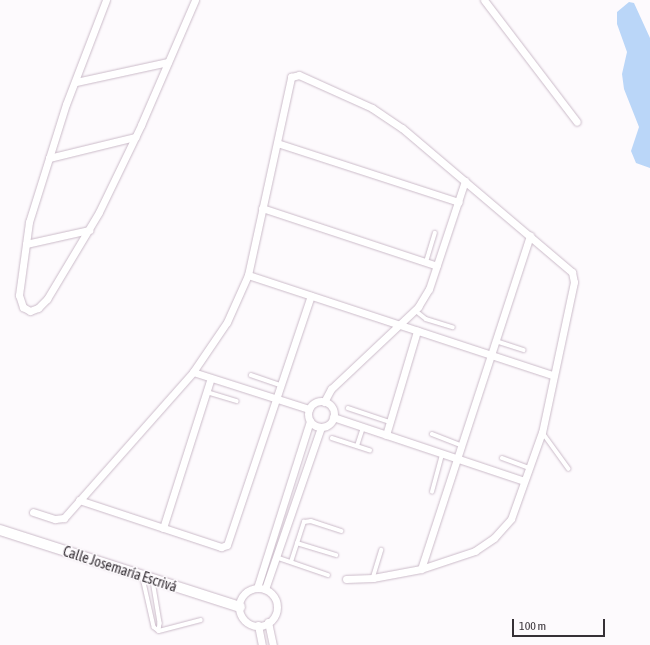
<!DOCTYPE html>
<meta charset="utf-8">
<style>
body{margin:0}
#map{position:relative;width:650px;height:645px;overflow:hidden;background:#fdfafd;font-family:"Asap Condensed",sans-serif}
div>[style]{position:absolute}
[style*='--x']{left:calc(var(--x)*1px);top:calc(var(--y)*1px);width:calc(var(--w)*1px);rotate:calc(var(--a)*1deg)}
.water>*{inset:0;background:#bad6f8}
.roads{filter:drop-shadow(0 0 1px #cbbbc9) drop-shadow(0 0 1px #cbbbc9)}
.lane>*{height:3.5px;margin:-1.75px;padding:0 1.75px;transform-origin:1.75px;border-radius:1.75px;background:#fff}
.street>*{height:7px;margin:-3.5px;padding:0 3.5px;transform-origin:3.5px;border-radius:3.5px;background:#fff}
.street>.ring{margin:-3.5px;padding:0;box-sizing:content-box;background:none;border:7px solid #fff;border-radius:50%}
.secondary>*{height:10px;margin:-5px;padding:0 5px;transform-origin:5px;border-radius:5px;background:#fff}
span{translate:-50% -50%;white-space:nowrap;text-align:center;line-height:1.15;-webkit-text-stroke:3.5px #fdfafd;paint-order:stroke}
.street-label{font-size:14px;color:#363036}
.scale{position:absolute;left:512px;top:619px;width:93px;height:18px;box-sizing:border-box;border:2px solid #363036;border-top:0;padding-left:5px;font-size:12px;line-height:14px;white-space:nowrap;color:#363036;-webkit-text-stroke:3px #fdfafd;paint-order:stroke}
</style>
<div id="map">
<div class="water">
<div style="clip-path:polygon(629px 2px,634px 3px,650px 38px,650px 168px,636px 163px,631px 151px,639px 127px,624px 89px,622px 74px,627px 52px,617px 24px,617px 12px)"></div>
</div>
<div class="roads">
<div class="lane">
<div style="--x:426;--y:262;--w:30;--a:-73"></div>
<div style="--x:415;--y:310;--w:14;--a:39"></div>
<div style="--x:426;--y:319;--w:28;--a:17"></div>
<div style="--x:496;--y:341;--w:29;--a:18"></div>
<div style="--x:251;--y:375;--w:31;--a:19"></div>
<div style="--x:207;--y:392;--w:31;--a:17"></div>
<div style="--x:348;--y:408;--w:44;--a:18.4"></div>
<div style="--x:543;--y:433;--w:44;--a:54.2"></div>
<div style="--x:432;--y:434;--w:31;--a:21"></div>
<div style="--x:332;--y:438;--w:40;--a:18"></div>
<div style="--x:357;--y:446;--w:20;--a:-72"></div>
<div style="--x:502;--y:458;--w:29;--a:20"></div>
<div style="--x:432;--y:492;--w:39;--a:-75"></div>
<div style="--x:297;--y:543;--w:41;--a:17.1"></div>
<div style="--x:276;--y:557;--w:55;--a:19.1"></div>
<div style="--x:291;--y:562;--w:42;--a:-72"></div>
<div style="--x:304;--y:522;--w:7;--a:-8"></div>
<div style="--x:311;--y:521;--w:32;--a:18"></div>
<div style="--x:373;--y:577;--w:28;--a:-73"></div>
<div style="--x:143;--y:578;--w:50;--a:77.3"></div>
<div style="--x:154;--y:627;--w:6;--a:39"></div>
<div style="--x:159;--y:631;--w:43;--a:-14.7"></div>
<div style="--x:153;--y:581;--w:43;--a:80.5"></div>
<div style="--x:160;--y:623;--w:8;--a:97"></div>
</div>
<div class="street">
<div style="--x:106;--y:0;--w:111;--a:111"></div>
<div style="--x:66;--y:104;--w:124;--a:107.4"></div>
<div style="--x:29;--y:222;--w:74;--a:97.8"></div>
<div style="--x:19;--y:295;--w:13;--a:72"></div>
<div style="--x:23;--y:307;--w:8;--a:30"></div>
<div style="--x:30;--y:311;--w:9;--a:-21"></div>
<div style="--x:38;--y:308;--w:13;--a:-45"></div>
<div style="--x:47;--y:299;--w:101;--a:-59.1"></div>
<div style="--x:99;--y:212;--w:97;--a:-64.2"></div>
<div style="--x:141;--y:125;--w:136;--a:-66.6"></div>
<div style="--x:484;--y:0;--w:153;--a:52.7"></div>
<div style="--x:76;--y:82;--w:94;--a:-12.3"></div>
<div style="--x:277;--y:143;--w:191;--a:18"></div>
<div style="--x:49;--y:158;--w:89;--a:-13.7"></div>
<div style="--x:262;--y:208;--w:184;--a:18.3"></div>
<div style="--x:26;--y:244;--w:65;--a:-12.5"></div>
<div style="--x:248;--y:275;--w:321;--a:18.2"></div>
<div style="--x:193;--y:372;--w:122;--a:17.7"></div>
<div class="ring" style="left:308px;top:401px;width:19px;height:19px"></div>
<div style="--x:324;--y:402;--w:15;--a:-62"></div>
<div style="--x:331;--y:389;--w:120;--a:-43.3"></div>
<div style="--x:418;--y:307;--w:21;--a:-59"></div>
<div style="--x:429;--y:289;--w:114;--a:-71.6"></div>
<div style="--x:333;--y:417;--w:201;--a:18.5"></div>
<div style="--x:386;--y:435;--w:109;--a:-73.4"></div>
<div style="--x:79;--y:500;--w:150;--a:18.3"></div>
<div style="--x:221;--y:547;--w:6;--a:-18"></div>
<div style="--x:227;--y:545;--w:263;--a:-71.4"></div>
<div style="--x:33;--y:512;--w:23;--a:18"></div>
<div style="--x:55;--y:519;--w:9;--a:-6"></div>
<div style="--x:64;--y:518;--w:195;--a:-48.5"></div>
<div style="--x:193;--y:372;--w:60;--a:-55.8"></div>
<div style="--x:227;--y:322;--w:51;--a:-65.9"></div>
<div style="--x:248;--y:275;--w:203;--a:-77.7"></div>
<div style="--x:291;--y:77;--w:8;--a:-14"></div>
<div style="--x:299;--y:75;--w:80;--a:24.3"></div>
<div style="--x:372;--y:108;--w:36;--a:34"></div>
<div style="--x:402;--y:128;--w:223;--a:40.3"></div>
<div style="--x:572;--y:272;--w:10;--a:79"></div>
<div style="--x:574;--y:282;--w:153;--a:102"></div>
<div style="--x:542;--y:432;--w:92;--a:109.6"></div>
<div style="--x:511;--y:519;--w:25;--a:132"></div>
<div style="--x:494;--y:538;--w:23;--a:146"></div>
<div style="--x:475;--y:551;--w:57;--a:161.6"></div>
<div style="--x:421;--y:569;--w:49;--a:169.4"></div>
<div style="--x:373;--y:578;--w:27;--a:178"></div>
<div style="--x:163;--y:528;--w:157;--a:-72.3"></div>
<div style="--x:421;--y:569;--w:351;--a:-71.9"></div>
<div style="--x:257;--y:588;--w:175;--a:-72.4"></div>
<div class="ring" style="left:239px;top:588px;width:31px;height:31px"></div>
<div style="--x:265;--y:589;--w:171;--a:-70.9"></div>
<div style="--x:268;--y:622;--w:24;--a:78"></div>
<div style="--x:258;--y:625;--w:20;--a:79"></div>
</div>
<div class="secondary">
<div style="--x:0;--y:530;--w:252;--a:17.8"></div>
</div>
</div>
<div class="street-label">
<span style="left:120px;top:569px;rotate:18deg">Calle Josemaría Escrivá</span>
</div>
<div class="scale">100 m</div>
</div>
